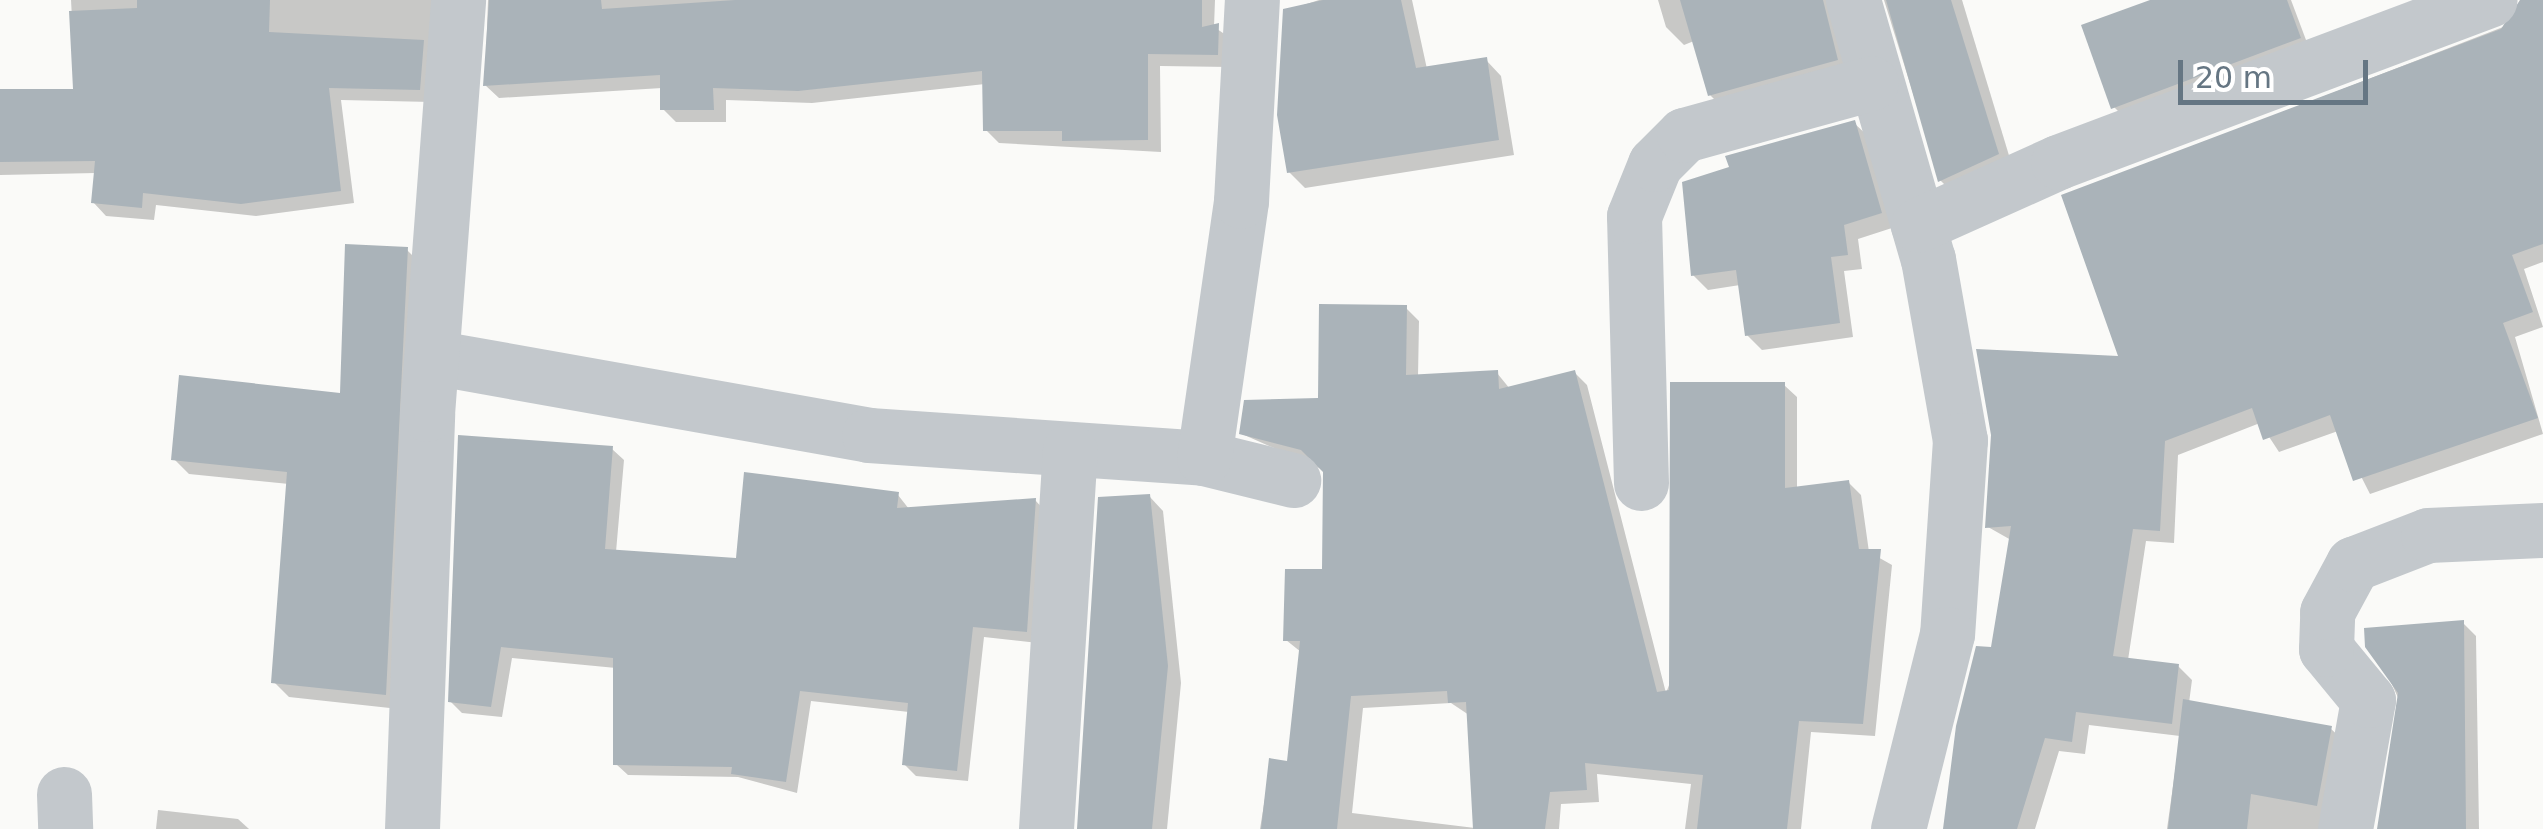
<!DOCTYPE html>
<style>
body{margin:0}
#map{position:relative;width:2543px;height:829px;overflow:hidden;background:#fafaf8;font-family:"DejaVu Sans",sans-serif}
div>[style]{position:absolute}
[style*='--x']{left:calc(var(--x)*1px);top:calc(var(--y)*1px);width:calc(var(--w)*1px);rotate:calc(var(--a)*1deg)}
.shadow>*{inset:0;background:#0003}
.building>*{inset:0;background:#aab3b9}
.street>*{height:55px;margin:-27.5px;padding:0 27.5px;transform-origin:27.5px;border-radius:27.5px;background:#c3c8cc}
span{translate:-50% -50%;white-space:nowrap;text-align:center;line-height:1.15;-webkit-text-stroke:10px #fff;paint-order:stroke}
.scale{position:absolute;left:2178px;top:60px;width:190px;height:45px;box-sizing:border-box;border:5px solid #657683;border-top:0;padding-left:12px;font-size:30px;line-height:35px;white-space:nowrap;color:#657683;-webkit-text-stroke:8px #fff;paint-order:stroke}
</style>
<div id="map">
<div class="shadow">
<div style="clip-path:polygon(71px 0,447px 0,432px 102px,341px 100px,354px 203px,256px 216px,156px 205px,154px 220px,106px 216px,93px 202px,96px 173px,0 175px,0 92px,76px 91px)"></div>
<div style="clip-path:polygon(488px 0,1215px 0,1214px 27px,1232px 39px,1230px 67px,1160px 66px,1161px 152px,999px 143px,986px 130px,985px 84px,812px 103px,726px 100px,726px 122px,676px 122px,663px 109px,662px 88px,499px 98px,485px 85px)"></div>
<div style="clip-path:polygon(1319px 0,1412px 0,1427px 69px,1486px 60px,1501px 76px,1514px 155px,1305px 188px,1289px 172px,1285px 11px)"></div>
<div style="clip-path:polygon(1658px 0,1849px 0,1854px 77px,1727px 112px,1710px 95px,1694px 41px,1684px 45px,1666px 27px)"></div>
<div style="clip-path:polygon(1884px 0,1962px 0,2014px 172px,1958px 198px,1940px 180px)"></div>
<div style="clip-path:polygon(2158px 0,2291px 0,2309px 48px,2124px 117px,2114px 107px)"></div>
<div style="clip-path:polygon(2520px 0,2543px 0,2543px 262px,2524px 269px,2543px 327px,2515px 337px,2543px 434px,2370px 494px,2338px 431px,2279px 452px,2260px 423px,2178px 455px,2174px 543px,2146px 541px,2128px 660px,2178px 666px,2192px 680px,2189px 703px,2330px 728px,2344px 741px,2331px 829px,2167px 829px,2180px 736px,2089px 725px,2085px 754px,2059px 751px,2035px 829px,1946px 829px,1993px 650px,2011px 540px,1988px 527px,2122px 359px,2064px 197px,2516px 22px)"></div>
<div style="clip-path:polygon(1854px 123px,1869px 137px,1895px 227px,1858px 239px,1862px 269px,1844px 271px,1853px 337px,1762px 350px,1747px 335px,1740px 285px,1708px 290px,1693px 275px)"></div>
<div style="clip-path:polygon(407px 250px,422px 265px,399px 709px,289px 697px,274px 682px,289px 484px,189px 474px,174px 459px,342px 396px)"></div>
<div style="clip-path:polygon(evenodd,1406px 308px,1419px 321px,1418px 377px,1497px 373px,1510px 389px,1574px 372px,1587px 385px,1666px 693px,1784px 385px,1797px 397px,1797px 489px,1848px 482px,1861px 495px,1869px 552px,1892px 565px,1875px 736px,1811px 732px,1801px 829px,1685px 829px,1691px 784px,1597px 774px,1599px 802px,1561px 804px,1559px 829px,1260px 829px,1271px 761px,1289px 764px,1301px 652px,1286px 640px,1325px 572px,1324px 470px,1242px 434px,1320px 401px,1406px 308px,1451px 703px,1469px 715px,1475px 828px,1352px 813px,1363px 708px,1451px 703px)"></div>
<div style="clip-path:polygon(612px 449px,624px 460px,616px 552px,738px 560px,898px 495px,909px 509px,1035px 500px,1046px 512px,1038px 643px,984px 637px,968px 781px,916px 776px,904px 764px,909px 712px,811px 701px,797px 793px,738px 777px,628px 775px,616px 764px,616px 668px,512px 658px,502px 717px,462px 713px,450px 701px)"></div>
<div style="clip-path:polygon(1149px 496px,1163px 511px,1181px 683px,1167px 829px,1080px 829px)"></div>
<div style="clip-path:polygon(2463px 623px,2476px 636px,2479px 829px,2379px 829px,2401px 704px,2367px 630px)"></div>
<div style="clip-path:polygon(158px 810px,238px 819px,249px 829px,156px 829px)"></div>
</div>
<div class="building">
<div style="clip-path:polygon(137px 0,270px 0,269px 32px,424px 40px,420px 90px,329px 88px,341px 191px,241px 204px,143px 193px,142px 208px,91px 203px,95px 161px,0 162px,0 89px,73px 89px,69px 11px,137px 8px)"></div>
<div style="clip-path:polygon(489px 0,601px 0,602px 9px,735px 0,1202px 0,1202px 27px,1219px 23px,1218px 55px,1148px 54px,1148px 140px,1062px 141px,1062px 131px,983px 131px,982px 71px,798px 91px,713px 88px,714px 110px,660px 110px,660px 75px,483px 86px)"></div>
<div style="clip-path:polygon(1323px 0,1401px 0,1416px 68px,1487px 57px,1499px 140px,1287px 173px,1277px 115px,1283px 9px)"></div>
<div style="clip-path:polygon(1680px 0,1823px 0,1838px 60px,1708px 96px)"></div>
<div style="clip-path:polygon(1886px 0,1951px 0,1999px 154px,1938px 182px)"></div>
<div style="clip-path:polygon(2150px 0,2287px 0,2301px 38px,2111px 109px,2081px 25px)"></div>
<div style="clip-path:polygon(2520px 0,2543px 0,2543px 244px,2512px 255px,2533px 312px,2503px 323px,2538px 418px,2353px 481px,2330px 415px,2263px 440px,2252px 408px,2165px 441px,2160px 531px,2133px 529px,2113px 656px,2179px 664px,2172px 724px,2076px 712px,2072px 742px,2045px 738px,2017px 829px,1943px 829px,1956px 726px,1976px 646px,1991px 647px,2011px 526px,1985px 528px,1991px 435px,1976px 349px,2118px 356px,2061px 195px,2501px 29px)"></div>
<div style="clip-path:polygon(1855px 120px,1882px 213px,1844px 225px,1848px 255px,1831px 257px,1840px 323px,1745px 336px,1736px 270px,1691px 276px,1682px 182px,1729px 167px,1725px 156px)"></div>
<div style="clip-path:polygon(345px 244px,408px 247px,386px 695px,271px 683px,287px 472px,171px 460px,179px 375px,340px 393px)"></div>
<div style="clip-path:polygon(1319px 304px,1407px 305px,1406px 375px,1498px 370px,1499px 389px,1575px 370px,1657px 692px,1669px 690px,1670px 382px,1785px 382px,1785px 488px,1849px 480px,1859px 549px,1881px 549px,1863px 724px,1799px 721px,1787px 829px,1697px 829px,1703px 775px,1585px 763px,1587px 790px,1550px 792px,1545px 829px,1473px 829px,1466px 702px,1448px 703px,1447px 691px,1351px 696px,1337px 829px,1261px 829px,1269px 758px,1287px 761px,1300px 641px,1283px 641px,1285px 569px,1322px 569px,1323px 472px,1301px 450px,1239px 434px,1244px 400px,1318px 398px)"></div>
<div style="clip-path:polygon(458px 435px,613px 446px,605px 549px,736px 558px,744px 472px,899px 492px,897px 508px,1036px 498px,1027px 632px,973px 627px,957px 771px,902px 765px,908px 703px,800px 691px,786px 782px,731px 774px,732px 767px,613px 765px,613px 658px,501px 647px,491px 707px,448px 702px)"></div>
<div style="clip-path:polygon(1150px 494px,1168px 666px,1152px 829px,1077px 829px,1098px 497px)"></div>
<div style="clip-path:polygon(2464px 620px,2466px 829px,2377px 829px,2398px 693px,2365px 647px,2364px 628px)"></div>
<div style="clip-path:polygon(2183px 699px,2332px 726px,2317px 806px,2251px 794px,2247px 829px,2168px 829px)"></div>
</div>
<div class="street">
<div style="--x:1853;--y:0;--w:270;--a:73.9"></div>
<div style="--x:1928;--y:259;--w:184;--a:80"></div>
<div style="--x:1960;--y:440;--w:194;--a:93.8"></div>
<div style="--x:1947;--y:634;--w:201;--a:104.1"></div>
<div style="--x:1918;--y:225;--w:154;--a:-24.2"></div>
<div style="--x:2058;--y:162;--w:461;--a:-20.6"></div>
<div style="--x:432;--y:357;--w:444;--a:10.1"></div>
<div style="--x:869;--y:435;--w:336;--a:3.9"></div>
<div style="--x:1204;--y:458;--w:92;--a:13.9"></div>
<div style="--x:1204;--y:458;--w:260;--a:-81.8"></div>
<div style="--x:1241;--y:201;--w:201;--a:-86.9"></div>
<div style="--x:1641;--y:483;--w:267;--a:-91.5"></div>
<div style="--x:1634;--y:216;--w:56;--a:-68"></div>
<div style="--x:1655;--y:164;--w:41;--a:-45"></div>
<div style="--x:1684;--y:135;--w:194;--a:-15.5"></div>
<div style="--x:64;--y:794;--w:35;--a:88"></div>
<div style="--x:412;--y:829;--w:415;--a:-87.9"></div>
<div style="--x:427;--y:414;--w:415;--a:-85.7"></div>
<div style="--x:1046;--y:829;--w:379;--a:-86.4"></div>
<div style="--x:2345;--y:829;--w:131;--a:-79.9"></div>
<div style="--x:2368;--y:700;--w:66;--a:-129.5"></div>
<div style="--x:2326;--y:649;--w:37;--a:-88"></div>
<div style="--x:2327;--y:612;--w:55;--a:-61.6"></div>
<div style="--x:2353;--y:564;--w:80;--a:-21.1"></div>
<div style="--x:2428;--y:535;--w:115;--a:-2.5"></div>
</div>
<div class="scale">20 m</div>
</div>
